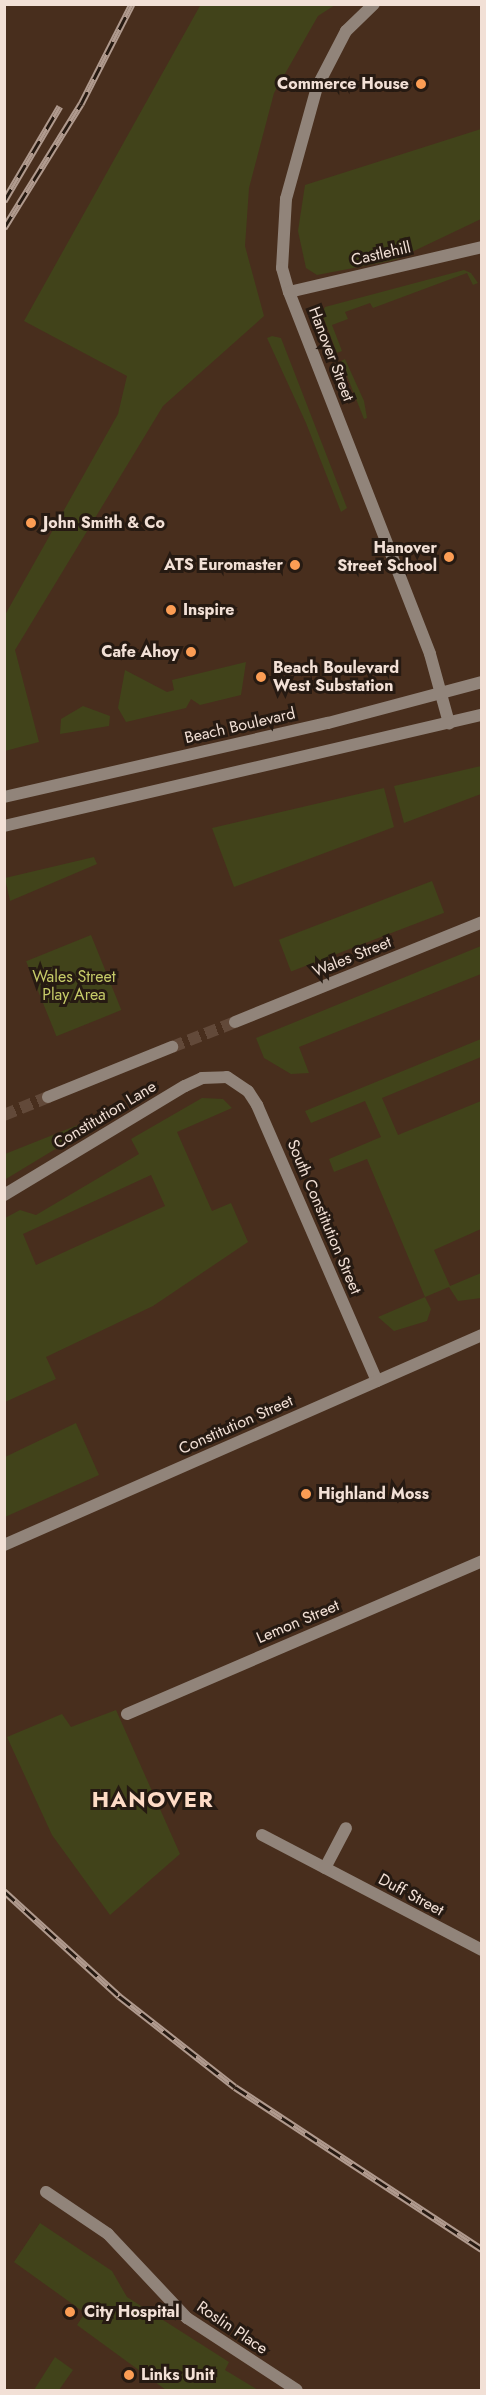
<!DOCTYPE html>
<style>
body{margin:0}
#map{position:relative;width:486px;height:2395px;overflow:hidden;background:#482e1d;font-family:Jost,sans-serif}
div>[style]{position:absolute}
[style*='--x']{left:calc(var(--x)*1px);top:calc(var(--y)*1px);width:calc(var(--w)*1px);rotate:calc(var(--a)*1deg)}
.green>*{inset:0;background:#41431a;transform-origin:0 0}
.minor-tunnel>*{height:12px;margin-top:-6px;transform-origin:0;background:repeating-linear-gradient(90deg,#624939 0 12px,transparent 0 18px)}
.minor>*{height:12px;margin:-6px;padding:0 6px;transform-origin:6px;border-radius:6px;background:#91847a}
.tertiary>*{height:12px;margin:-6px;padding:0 6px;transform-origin:6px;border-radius:6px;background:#91847a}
.rail>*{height:7px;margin-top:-3.5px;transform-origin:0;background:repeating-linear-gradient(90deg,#261a12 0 14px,#b09a8e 0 28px);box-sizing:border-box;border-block:2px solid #b09a8e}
.dots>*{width:16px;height:16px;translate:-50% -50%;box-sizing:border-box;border:3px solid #261a12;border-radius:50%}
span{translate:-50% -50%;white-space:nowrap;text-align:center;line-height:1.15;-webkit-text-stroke:6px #261a12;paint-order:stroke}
.poi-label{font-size:16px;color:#f2e0d6;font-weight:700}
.right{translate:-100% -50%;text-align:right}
.left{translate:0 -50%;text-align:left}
.street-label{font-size:16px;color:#f2e0d6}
.park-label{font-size:16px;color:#c6cb68}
.district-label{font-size:22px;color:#fedbc6;font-weight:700;letter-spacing:1.5px}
.frame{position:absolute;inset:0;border:6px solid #f2e0d6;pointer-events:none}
</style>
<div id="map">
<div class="green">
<div style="clip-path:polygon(201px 4px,335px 5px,318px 16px,274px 93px,249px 188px,245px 246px,264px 316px,163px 406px,15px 650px,39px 742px,5px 751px,5px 615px,118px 414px,127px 376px,24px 321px)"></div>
<div style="clip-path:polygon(481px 129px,481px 219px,395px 260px,317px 275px,306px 268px,298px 231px,305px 185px)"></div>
<div style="clip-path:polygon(464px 270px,471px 273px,478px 283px,473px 285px,467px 273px,373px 308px,370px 303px,345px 312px,348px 319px,332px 325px,342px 351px,337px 353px,322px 314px,325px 307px)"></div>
<div style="clip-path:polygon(272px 336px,281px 338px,347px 508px,341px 512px,306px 423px,267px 338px)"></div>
<div style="clip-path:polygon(345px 359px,364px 401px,367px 418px,364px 419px,341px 361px)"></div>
<div style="clip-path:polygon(246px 662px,241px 695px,200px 705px,191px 699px,186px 708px,126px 722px,118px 708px,125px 670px,167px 692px,174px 690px,172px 680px)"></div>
<div style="clip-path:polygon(83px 706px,110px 716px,109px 726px,60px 734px,61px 719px)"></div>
<div style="clip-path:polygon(481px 766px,481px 794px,404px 823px,394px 786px)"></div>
<div style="clip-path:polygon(384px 788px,394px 827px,234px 887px,212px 828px)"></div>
<div style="clip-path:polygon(94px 857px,97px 864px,10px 901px,5px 878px)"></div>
<div style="left:432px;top:881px;width:34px;height:164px;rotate:69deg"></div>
<div style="left:91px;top:935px;width:81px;height:70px;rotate:68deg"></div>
<div style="clip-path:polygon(481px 946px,481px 974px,299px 1047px,309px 1073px,291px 1074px,264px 1058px,256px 1038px)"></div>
<div style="clip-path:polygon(481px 1039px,481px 1057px,382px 1098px,398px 1135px,481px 1101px,481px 1229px,434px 1250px,450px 1286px,481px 1273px,481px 1298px,458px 1301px,449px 1287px,425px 1297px,431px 1309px,427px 1321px,394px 1331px,378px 1317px,425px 1297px,367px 1159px,334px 1172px,329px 1159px,381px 1137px,365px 1101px,311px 1123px,305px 1111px)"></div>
<div style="clip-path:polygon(evenodd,202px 1098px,223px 1099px,232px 1108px,177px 1132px,212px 1211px,231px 1203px,248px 1242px,153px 1306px,46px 1357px,56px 1379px,5px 1402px,5px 1218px,20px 1210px,36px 1215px,139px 1154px,131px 1139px,202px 1098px,151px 1175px,165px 1206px,36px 1265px,23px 1234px,151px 1175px)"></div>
<div style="clip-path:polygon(128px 1105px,6px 1179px,5px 1180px,5px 1154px)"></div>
<div style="clip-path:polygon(76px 1423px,99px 1475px,5px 1517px,5px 1457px)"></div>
<div style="clip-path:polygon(116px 1710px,180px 1854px,110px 1915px,52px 1835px,7px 1737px,62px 1714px,71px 1727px)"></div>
<div style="clip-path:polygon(40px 2223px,112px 2271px,127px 2297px,229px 2362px,225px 2370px,258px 2390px,166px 2390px,77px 2325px,85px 2313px,14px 2262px)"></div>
<div style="clip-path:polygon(55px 2357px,73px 2370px,59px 2390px,34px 2390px)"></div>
</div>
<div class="minor-tunnel">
<div style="--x:172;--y:1047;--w:68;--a:-21.6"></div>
<div style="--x:4;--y:1115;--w:48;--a:-22.2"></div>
</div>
<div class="minor">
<div style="--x:374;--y:4;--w:39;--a:136"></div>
<div style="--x:346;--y:31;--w:63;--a:117.4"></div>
<div style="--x:317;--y:87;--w:116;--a:105.5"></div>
<div style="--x:286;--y:199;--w:69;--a:93.3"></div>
<div style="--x:282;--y:268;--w:25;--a:74"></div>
<div style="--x:289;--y:292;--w:388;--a:68.7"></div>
<div style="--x:430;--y:654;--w:72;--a:74.6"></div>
<div style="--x:289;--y:292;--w:198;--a:-13.1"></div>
<div style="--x:235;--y:1022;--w:266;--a:-22"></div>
<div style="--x:48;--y:1097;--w:134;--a:-22"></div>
<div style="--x:4;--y:1195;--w:211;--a:-31.1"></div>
<div style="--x:185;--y:1086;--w:19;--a:-25"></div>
<div style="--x:202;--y:1078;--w:25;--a:-2"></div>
<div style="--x:227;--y:1077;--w:25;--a:34"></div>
<div style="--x:248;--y:1091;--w:17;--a:57"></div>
<div style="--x:257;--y:1105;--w:301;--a:66.5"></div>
<div style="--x:4;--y:1545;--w:522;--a:-23.72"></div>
<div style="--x:127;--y:1714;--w:387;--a:-23.3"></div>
<div style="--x:262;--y:1835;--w:248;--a:27.6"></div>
<div style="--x:325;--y:1868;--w:45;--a:-62.3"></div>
<div style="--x:46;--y:2192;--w:75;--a:34.1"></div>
<div style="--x:108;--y:2234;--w:115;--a:46.8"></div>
<div style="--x:187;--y:2318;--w:131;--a:33.2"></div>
</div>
<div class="tertiary">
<div style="--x:4;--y:797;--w:332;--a:-12.9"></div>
<div style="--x:328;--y:723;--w:159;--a:-14.9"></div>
<div style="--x:4;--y:826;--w:491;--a:-13.1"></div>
</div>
<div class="rail">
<div style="--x:4;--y:201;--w:110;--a:-59.5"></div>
<div style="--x:4;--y:228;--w:146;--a:-58.2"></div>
<div style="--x:81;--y:104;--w:112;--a:-63"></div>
<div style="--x:4;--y:1891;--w:156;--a:42.4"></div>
<div style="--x:119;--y:1996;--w:147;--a:38.1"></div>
<div style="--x:235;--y:2087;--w:295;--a:33.3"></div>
</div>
<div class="dots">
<div style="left:421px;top:84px;background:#fc9d54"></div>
<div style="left:31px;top:523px;background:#fc9d54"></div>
<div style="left:449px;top:557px;background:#fc9d54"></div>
<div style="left:295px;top:565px;background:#fc9d54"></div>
<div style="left:171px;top:610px;background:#fc9d54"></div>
<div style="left:191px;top:652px;background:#fc9d54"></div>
<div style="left:261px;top:677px;background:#fc9d54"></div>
<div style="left:306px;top:1494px;background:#fc9d54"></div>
<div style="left:70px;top:2312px;background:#fc9d54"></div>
<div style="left:129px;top:2375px;background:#fc9d54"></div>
</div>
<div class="poi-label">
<span class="right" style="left:409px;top:84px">Commerce House</span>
<span class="left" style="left:43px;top:523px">John Smith &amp; Co</span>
<span class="right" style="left:437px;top:557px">Hanover<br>Street School</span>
<span class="right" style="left:283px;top:565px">ATS Euromaster</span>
<span class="left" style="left:183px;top:610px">Inspire</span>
<span class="right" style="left:179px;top:652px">Cafe Ahoy</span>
<span class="left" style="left:273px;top:677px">Beach Boulevard<br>West Substation</span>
<span class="left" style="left:318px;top:1494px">Highland Moss</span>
<span class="left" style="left:84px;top:2312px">City Hospital</span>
<span class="left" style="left:141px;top:2375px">Links Unit</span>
</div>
<div class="street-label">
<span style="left:381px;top:254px;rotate:-13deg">Castlehill</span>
<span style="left:331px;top:354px;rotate:69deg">Hanover Street</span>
<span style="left:240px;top:726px;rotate:-13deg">Beach Boulevard</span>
<span style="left:352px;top:957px;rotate:-22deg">Wales Street</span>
<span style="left:105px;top:1115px;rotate:-31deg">Constitution Lane</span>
<span style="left:324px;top:1217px;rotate:67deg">South Constitution Street</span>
<span style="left:236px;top:1425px;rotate:-24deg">Constitution Street</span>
<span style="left:298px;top:1622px;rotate:-23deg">Lemon Street</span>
<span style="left:411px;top:1895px;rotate:28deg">Duff Street</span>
<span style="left:232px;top:2328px;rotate:34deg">Roslin Place</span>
</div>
<div class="park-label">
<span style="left:74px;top:986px">Wales Street<br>Play Area</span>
</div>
<div class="district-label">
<span style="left:153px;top:1800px">HANOVER</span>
</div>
<div class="frame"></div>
</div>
